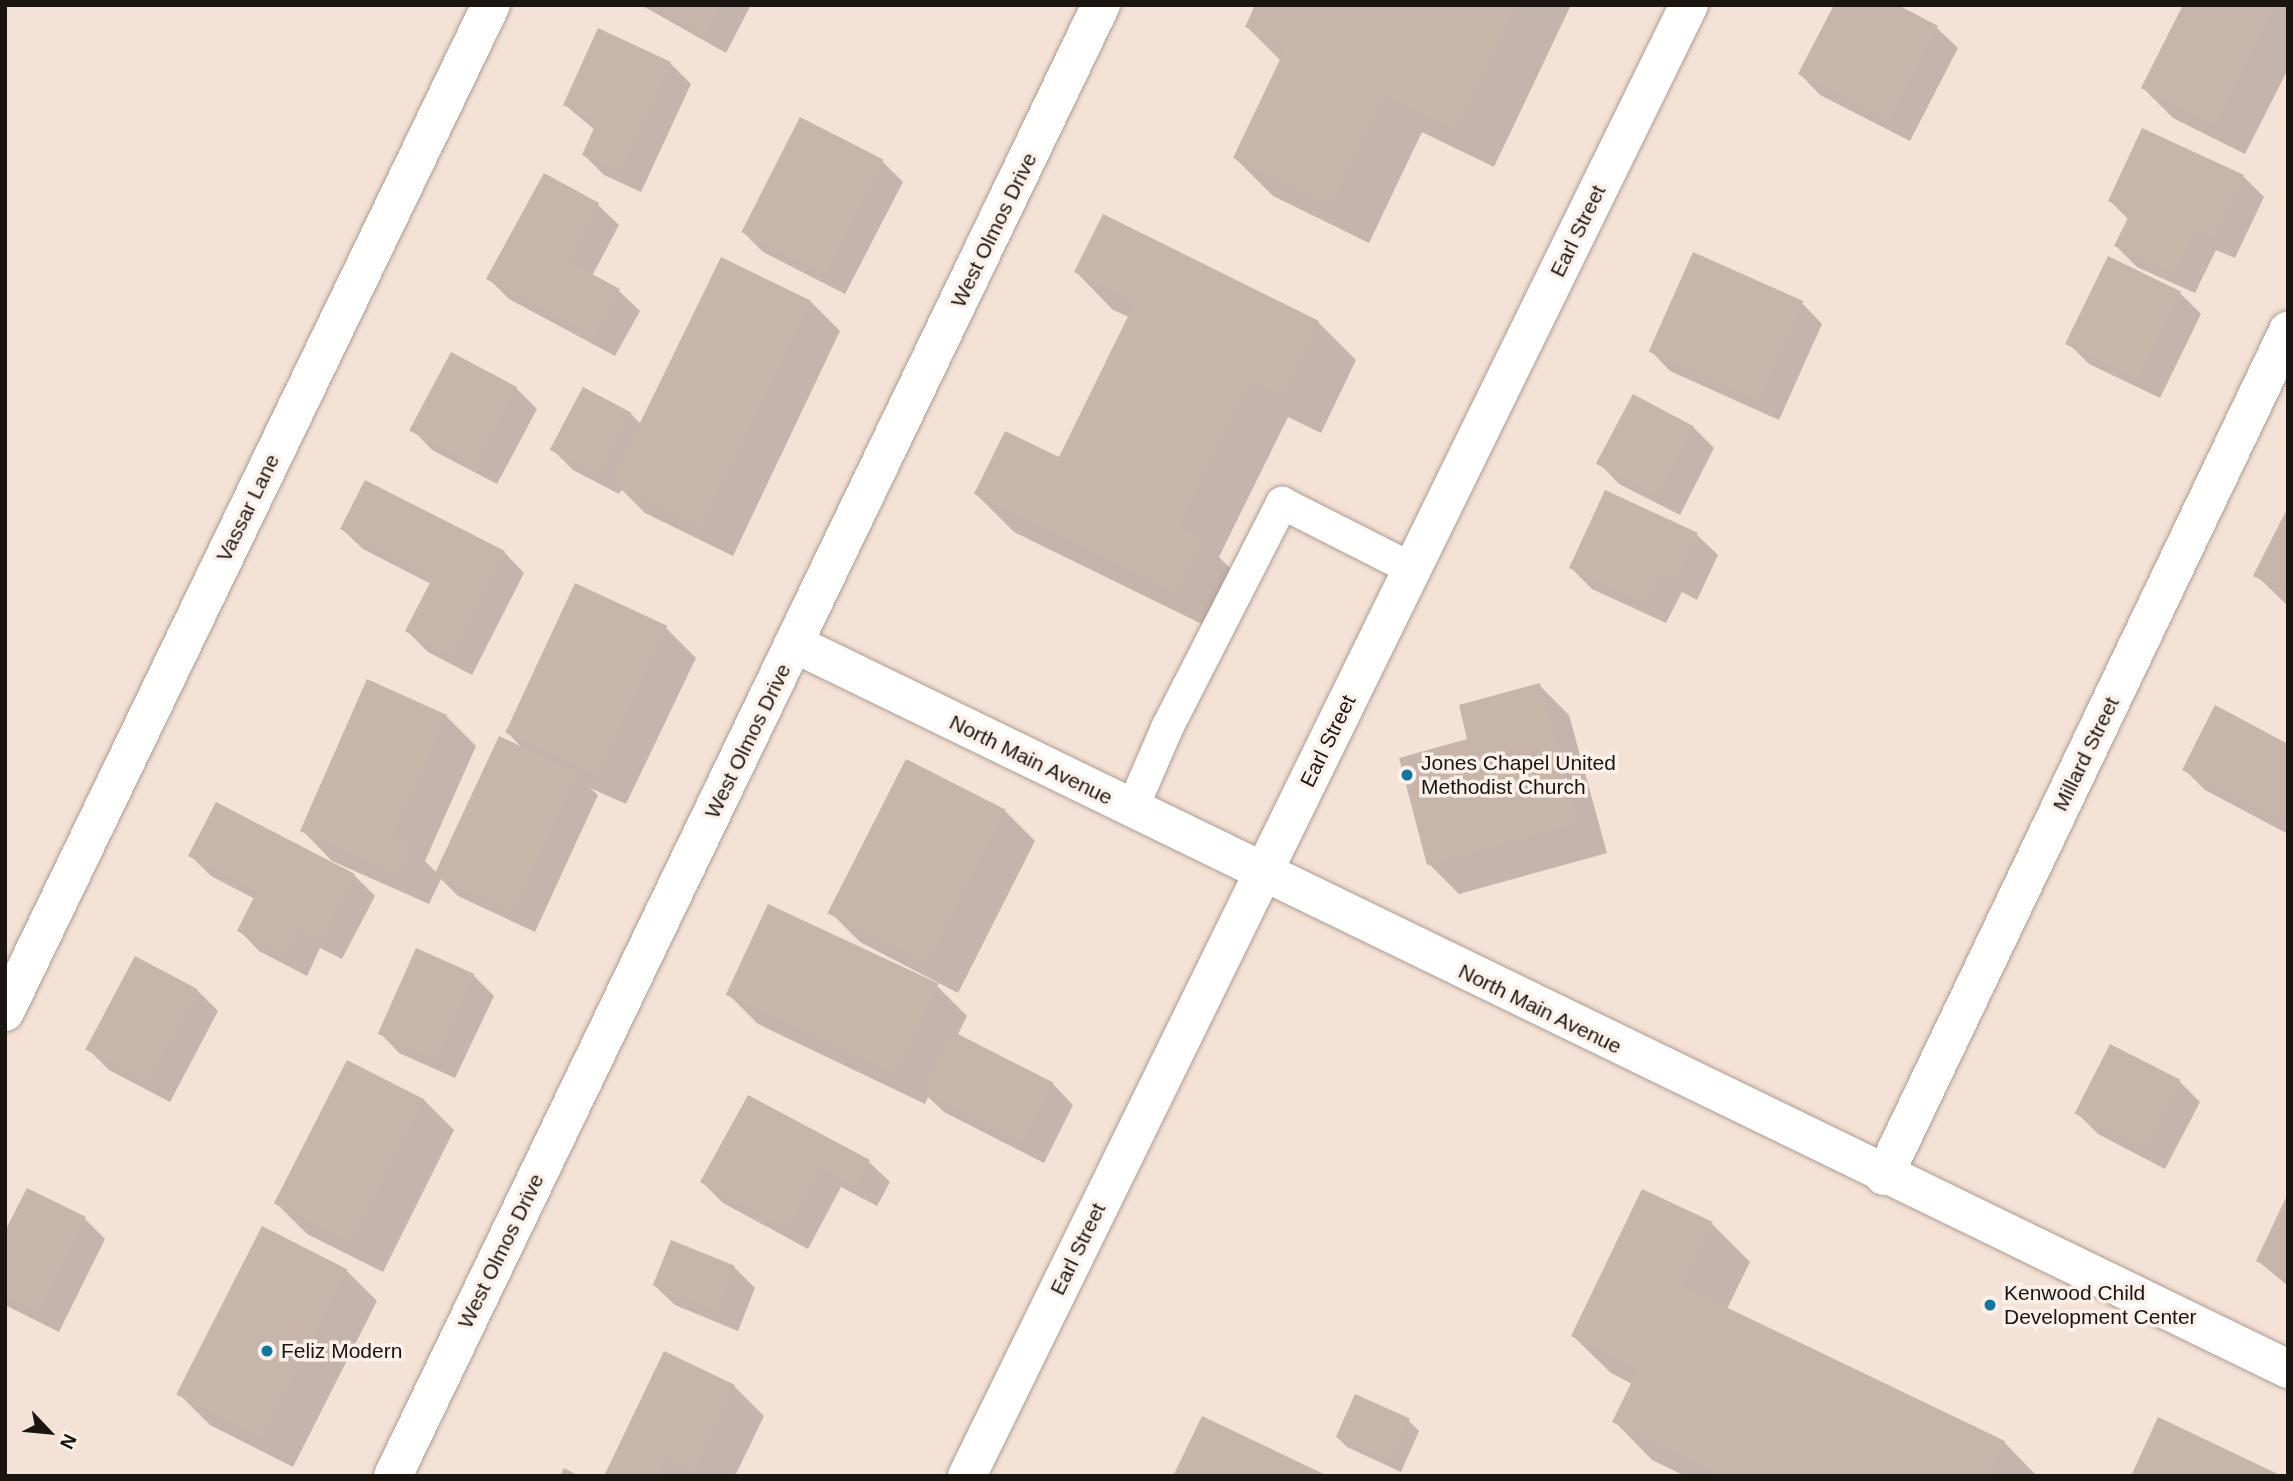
<!DOCTYPE html>
<style>
body{margin:0}
#map{position:relative;width:2293px;height:1481px;overflow:hidden;background:#f5e2d6;font-family:Helvetica,sans-serif}
div>[style]{position:absolute}
[style*='--x']{left:calc(var(--x)*1px);top:calc(var(--y)*1px);width:calc(var(--w)*1px);rotate:calc(var(--a)*1deg)}
.shadow>*{inset:0;background:#0003}
.building>*{inset:0;background:#c7b5aa;transform-origin:0 0}
.roads{filter:drop-shadow(0 0 2px #ae9d92) drop-shadow(0 0 2px #ae9d92)}
.lane>*{height:32px;margin:-16px;padding:0 16px;transform-origin:16px;border-radius:16px;background:#fff}
.street>*{height:38px;margin:-19px;padding:0 19px;transform-origin:19px;border-radius:19px;background:#fff}
.secondary>*{height:38px;margin:-19px;padding:0 19px;transform-origin:19px;border-radius:19px;background:#fff}
.dots>*{width:19px;height:19px;translate:-50% -50%;box-sizing:border-box;border:4px solid #fcf1ea;border-radius:50%}
span{translate:-50% -50%;white-space:nowrap;text-align:center;line-height:1.15;-webkit-text-stroke:7px #fcf1ea;paint-order:stroke}
.street-label{font-size:21px;color:#1b1511}
.poi-label{font-size:21px;color:#1b1511}
.left{translate:0 -50%;text-align:left}
.frame{position:absolute;inset:0;border:7px solid #1b1511;pointer-events:none}
.north{position:absolute;left:14px;top:1397px;width:70px;height:70px;-webkit-text-stroke:5px #fcf1ea;paint-order:stroke;rotate:116deg;font-size:19px;font-weight:700;line-height:28px;text-align:center;color:#1b1511}
.north::after{content:'';display:block;margin:auto;width:24px;height:32px;background:#1b1511;clip-path:polygon(50% 0,100% 100%,50% 72%,0 100%)}
</style>
<div id="map">
<div class="shadow">
<div style="clip-path:polygon(641px 5px,751px 5px,726px 53px)"></div>
<div style="clip-path:polygon(1257px 5px,1571px 5px,1494px 167px,1422px 132px,1369px 243px,1273px 196px,1235px 158px,1281px 61px,1247px 27px)"></div>
<div style="clip-path:polygon(1894px 5px,1937px 28px,1958px 48px,1910px 141px,1820px 95px,1800px 74px)"></div>
<div style="clip-path:polygon(2185px 5px,2288px 5px,2288px 69px,2245px 154px,2173px 118px,2143px 88px)"></div>
<div style="clip-path:polygon(599px 30px,670px 63px,691px 84px,641px 192px,604px 175px,584px 155px,595px 130px,565px 105px)"></div>
<div style="clip-path:polygon(883px 162px,903px 182px,845px 294px,763px 252px,742px 231px)"></div>
<div style="clip-path:polygon(544px 175px,598px 205px,619px 225px,592px 276px,619px 291px,640px 311px,615px 356px,509px 299px,488px 278px)"></div>
<div style="clip-path:polygon(2243px 176px,2264px 197px,2235px 258px,2216px 250px,2195px 293px,2137px 267px,2116px 246px,2129px 220px,2110px 201px)"></div>
<div style="clip-path:polygon(2108px 259px,2180px 293px,2201px 314px,2160px 398px,2089px 364px,2068px 343px)"></div>
<div style="clip-path:polygon(1076px 272px,1318px 322px,1356px 360px,1321px 433px,1288px 417px,1219px 557px,1240px 578px,1214px 630px,1014px 532px,976px 494px,1060px 460px,1129px 317px,1113px 310px)"></div>
<div style="clip-path:polygon(810px 301px,840px 331px,733px 556px,645px 513px,622px 490px,619px 494px,573px 470px,552px 449px,631px 414px,643px 426px)"></div>
<div style="clip-path:polygon(1802px 303px,1822px 324px,1779px 420px,1670px 371px,1650px 350px)"></div>
<div style="clip-path:polygon(516px 388px,537px 409px,497px 484px,432px 450px,412px 429px)"></div>
<div style="clip-path:polygon(1693px 427px,1714px 448px,1680px 515px,1619px 484px,1599px 463px)"></div>
<div style="clip-path:polygon(2288px 511px,2288px 606px,2256px 575px)"></div>
<div style="clip-path:polygon(342px 529px,504px 552px,524px 573px,472px 675px,428px 652px,407px 631px,431px 584px,363px 549px)"></div>
<div style="clip-path:polygon(1697px 535px,1718px 555px,1697px 600px,1682px 592px,1666px 623px,1592px 589px,1571px 568px)"></div>
<div style="clip-path:polygon(666px 628px,696px 658px,626px 804px,590px 788px,598px 795px,535px 932px,458px 896px,441px 879px,429px 904px,332px 861px,302px 830px,446px 716px,476px 746px,425px 861px,438px 874px,524px 750px,506px 731px)"></div>
<div style="clip-path:polygon(1539px 685px,1569px 715px,1607px 853px,1459px 894px,1429px 864px,1470px 740px)"></div>
<div style="clip-path:polygon(2288px 746px,2288px 834px,2205px 790px,2184px 769px)"></div>
<div style="clip-path:polygon(1005px 811px,1035px 841px,958px 993px,860px 942px,830px 912px)"></div>
<div style="clip-path:polygon(191px 856px,354px 875px,375px 896px,342px 959px,320px 948px,307px 976px,259px 951px,239px 930px,255px 899px,211px 876px)"></div>
<div style="clip-path:polygon(473px 975px,494px 996px,455px 1078px,399px 1053px,379px 1032px)"></div>
<div style="clip-path:polygon(937px 986px,967px 1016px,957px 1036px,1053px 1084px,1073px 1105px,1044px 1163px,944px 1112px,928px 1097px,925px 1104px,758px 1024px,728px 994px)"></div>
<div style="clip-path:polygon(197px 990px,218px 1011px,170px 1102px,109px 1070px,89px 1050px)"></div>
<div style="clip-path:polygon(2179px 1081px,2200px 1102px,2165px 1169px,2098px 1134px,2077px 1113px)"></div>
<div style="clip-path:polygon(749px 1097px,869px 1162px,890px 1182px,877px 1206px,841px 1187px,808px 1249px,723px 1203px,702px 1182px)"></div>
<div style="clip-path:polygon(424px 1100px,454px 1130px,383px 1272px,307px 1234px,277px 1204px)"></div>
<div style="clip-path:polygon(2288px 1198px,2288px 1286px,2258px 1261px)"></div>
<div style="clip-path:polygon(85px 1219px,105px 1239px,59px 1332px,5px 1305px,5px 1235px)"></div>
<div style="clip-path:polygon(1712px 1224px,1750px 1262px,1727px 1309px,2004px 1442px,2037px 1476px,1685px 1476px,1652px 1460px,1615px 1422px,1632px 1384px,1611px 1373px,1573px 1336px)"></div>
<div style="clip-path:polygon(734px 1267px,755px 1288px,738px 1331px,675px 1305px,654px 1285px)"></div>
<div style="clip-path:polygon(347px 1271px,377px 1301px,293px 1467px,210px 1425px,180px 1395px)"></div>
<div style="clip-path:polygon(734px 1386px,764px 1416px,735px 1476px,606px 1476px)"></div>
<div style="clip-path:polygon(1409px 1421px,1419px 1431px,1401px 1472px,1347px 1447px,1337px 1437px)"></div>
</div>
<div class="building">
<div style="clip-path:polygon(650px 5px,720px 5px,706px 34px)"></div>
<div style="clip-path:polygon(1255px 5px,1516px 5px,1456px 130px,1384px 95px,1331px 206px,1233px 158px,1286px 47px,1245px 27px)"></div>
<div style="clip-path:polygon(1834px 5px,1898px 5px,1938px 26px,1889px 121px,1798px 74px)"></div>
<div style="clip-path:polygon(2183px 5px,2275px 5px,2215px 125px,2141px 88px)"></div>
<div style="clip-path:polygon(598px 28px,671px 62px,620px 173px,582px 155px,597px 121px,563px 105px)"></div>
<div style="left:800px;top:117px;width:94px;height:129px;rotate:27deg"></div>
<div style="clip-path:polygon(2142px 128px,2244px 175px,2214px 239px,2195px 230px,2175px 274px,2114px 246px,2131px 212px,2108px 201px)"></div>
<div style="clip-path:polygon(544px 173px,599px 203px,568px 261px,620px 289px,594px 337px,486px 279px)"></div>
<div style="clip-path:polygon(1103px 214px,1319px 321px,1282px 396px,1250px 380px,1179px 526px,1203px 538px,1176px 593px,974px 494px,1005px 431px,1059px 457px,1135px 302px,1074px 272px)"></div>
<div style="left:1693px;top:252px;width:121px;height:109px;rotate:24deg"></div>
<div style="left:2108px;top:256px;width:81px;height:98px;rotate:26deg"></div>
<div style="left:721px;top:257px;width:100px;height:251px;rotate:26deg"></div>
<div style="left:451px;top:352px;width:75px;height:89px;rotate:28deg"></div>
<div style="left:583px;top:387px;width:55px;height:71px;rotate:28deg"></div>
<div style="left:1633px;top:394px;width:69px;height:79px;rotate:28deg"></div>
<div style="clip-path:polygon(365px 480px,505px 551px,451px 656px,405px 631px,433px 577px,340px 529px)"></div>
<div style="clip-path:polygon(1605px 490px,1698px 533px,1676px 580px,1661px 573px,1645px 604px,1569px 568px)"></div>
<div style="clip-path:polygon(2288px 507px,2288px 593px,2253px 576px)"></div>
<div style="left:575px;top:583px;width:102px;height:165px;rotate:25deg"></div>
<div style="clip-path:polygon(367px 679px,447px 715px,392px 837px,412px 846px,399px 875px,300px 831px)"></div>
<div style="clip-path:polygon(1540px 683px,1578px 823px,1427px 865px,1399px 758px,1467px 739px,1459px 705px)"></div>
<div style="clip-path:polygon(2215px 705px,2288px 744px,2288px 825px,2182px 770px)"></div>
<div style="left:499px;top:736px;width:87px;height:154px;rotate:25deg"></div>
<div style="left:906px;top:759px;width:112px;height:173px;rotate:27deg"></div>
<div style="clip-path:polygon(216px 802px,355px 874px,321px 940px,299px 929px,286px 956px,237px 931px,257px 891px,188px 856px)"></div>
<div style="left:768px;top:904px;width:188px;height:100px;rotate:25deg"></div>
<div style="left:416px;top:948px;width:64px;height:94px;rotate:24deg"></div>
<div style="left:135px;top:956px;width:71px;height:106px;rotate:28deg"></div>
<div style="left:952px;top:1031px;width:114px;height:68px;rotate:27deg"></div>
<div style="left:2110px;top:1044px;width:79px;height:78px;rotate:27deg"></div>
<div style="left:347px;top:1060px;width:87px;height:161px;rotate:27deg"></div>
<div style="clip-path:polygon(748px 1095px,870px 1160px,856px 1187px,820px 1168px,787px 1229px,700px 1182px)"></div>
<div style="clip-path:polygon(27px 1188px,86px 1217px,38px 1313px,5px 1296px,5px 1231px)"></div>
<div style="clip-path:polygon(1642px 1189px,1713px 1222px,1682px 1286px,2005px 1441px,1988px 1476px,1723px 1476px,1612px 1422px,1638px 1369px,1571px 1336px)"></div>
<div style="clip-path:polygon(2288px 1193px,2288px 1276px,2256px 1261px)"></div>
<div style="left:262px;top:1226px;width:96px;height:189px;rotate:27deg"></div>
<div style="left:671px;top:1240px;width:69px;height:49px;rotate:22deg"></div>
<div style="clip-path:polygon(664px 1351px,735px 1385px,694px 1471px,666px 1457px,657px 1476px,604px 1476px)"></div>
<div style="left:1355px;top:1394px;width:60px;height:47px;rotate:24deg"></div>
<div style="clip-path:polygon(1202px 1416px,1328px 1476px,1173px 1476px)"></div>
<div style="clip-path:polygon(2158px 1417px,2282px 1476px,2131px 1476px)"></div>
<div style="clip-path:polygon(564px 1468px,579px 1476px,560px 1476px)"></div>
</div>
<div class="roads">
<div class="lane">
<div style="--x:1132;--y:809;--w:88;--a:-66.6"></div>
<div style="--x:1167;--y:728;--w:253;--a:-62.9"></div>
<div style="--x:1282;--y:503;--w:146;--a:26.9"></div>
</div>
<div class="street">
<div style="--x:795;--y:644;--w:1660;--a:25.9"></div>
<div style="--x:5;--y:1012;--w:1118;--a:-64.24"></div>
<div style="--x:1884;--y:1176;--w:937;--a:-64.45"></div>
<div style="--x:967;--y:1476;--w:1639;--a:-63.86"></div>
</div>
<div class="secondary">
<div style="--x:393;--y:1476;--w:1633;--a:-64.3"></div>
</div>
</div>
<div class="dots">
<div style="left:1407px;top:775px;background:#1076a2"></div>
<div style="left:1990px;top:1305px;background:#1076a2"></div>
<div style="left:267px;top:1351px;background:#1076a2"></div>
</div>
<div class="street-label">
<span style="left:994px;top:230px;rotate:-64deg">West Olmos Drive</span>
<span style="left:1578px;top:231px;rotate:-64deg">Earl Street</span>
<span style="left:248px;top:508px;rotate:-64deg">Vassar Lane</span>
<span style="left:748px;top:741px;rotate:-64deg">West Olmos Drive</span>
<span style="left:1328px;top:741px;rotate:-64deg">Earl Street</span>
<span style="left:2086px;top:754px;rotate:-64deg">Millard Street</span>
<span style="left:1031px;top:760px;rotate:26deg">North Main Avenue</span>
<span style="left:1540px;top:1009px;rotate:26deg">North Main Avenue</span>
<span style="left:1078px;top:1249px;rotate:-64deg">Earl Street</span>
<span style="left:501px;top:1251px;rotate:-64deg">West Olmos Drive</span>
</div>
<div class="poi-label">
<span class="left" style="left:1421px;top:775px">Jones Chapel United<br>Methodist Church</span>
<span class="left" style="left:2004px;top:1305px">Kenwood Child<br>Development Center</span>
<span class="left" style="left:281px;top:1351px">Feliz Modern</span>
</div>
<div class="frame"></div>
<div class="north">N</div>
</div>
